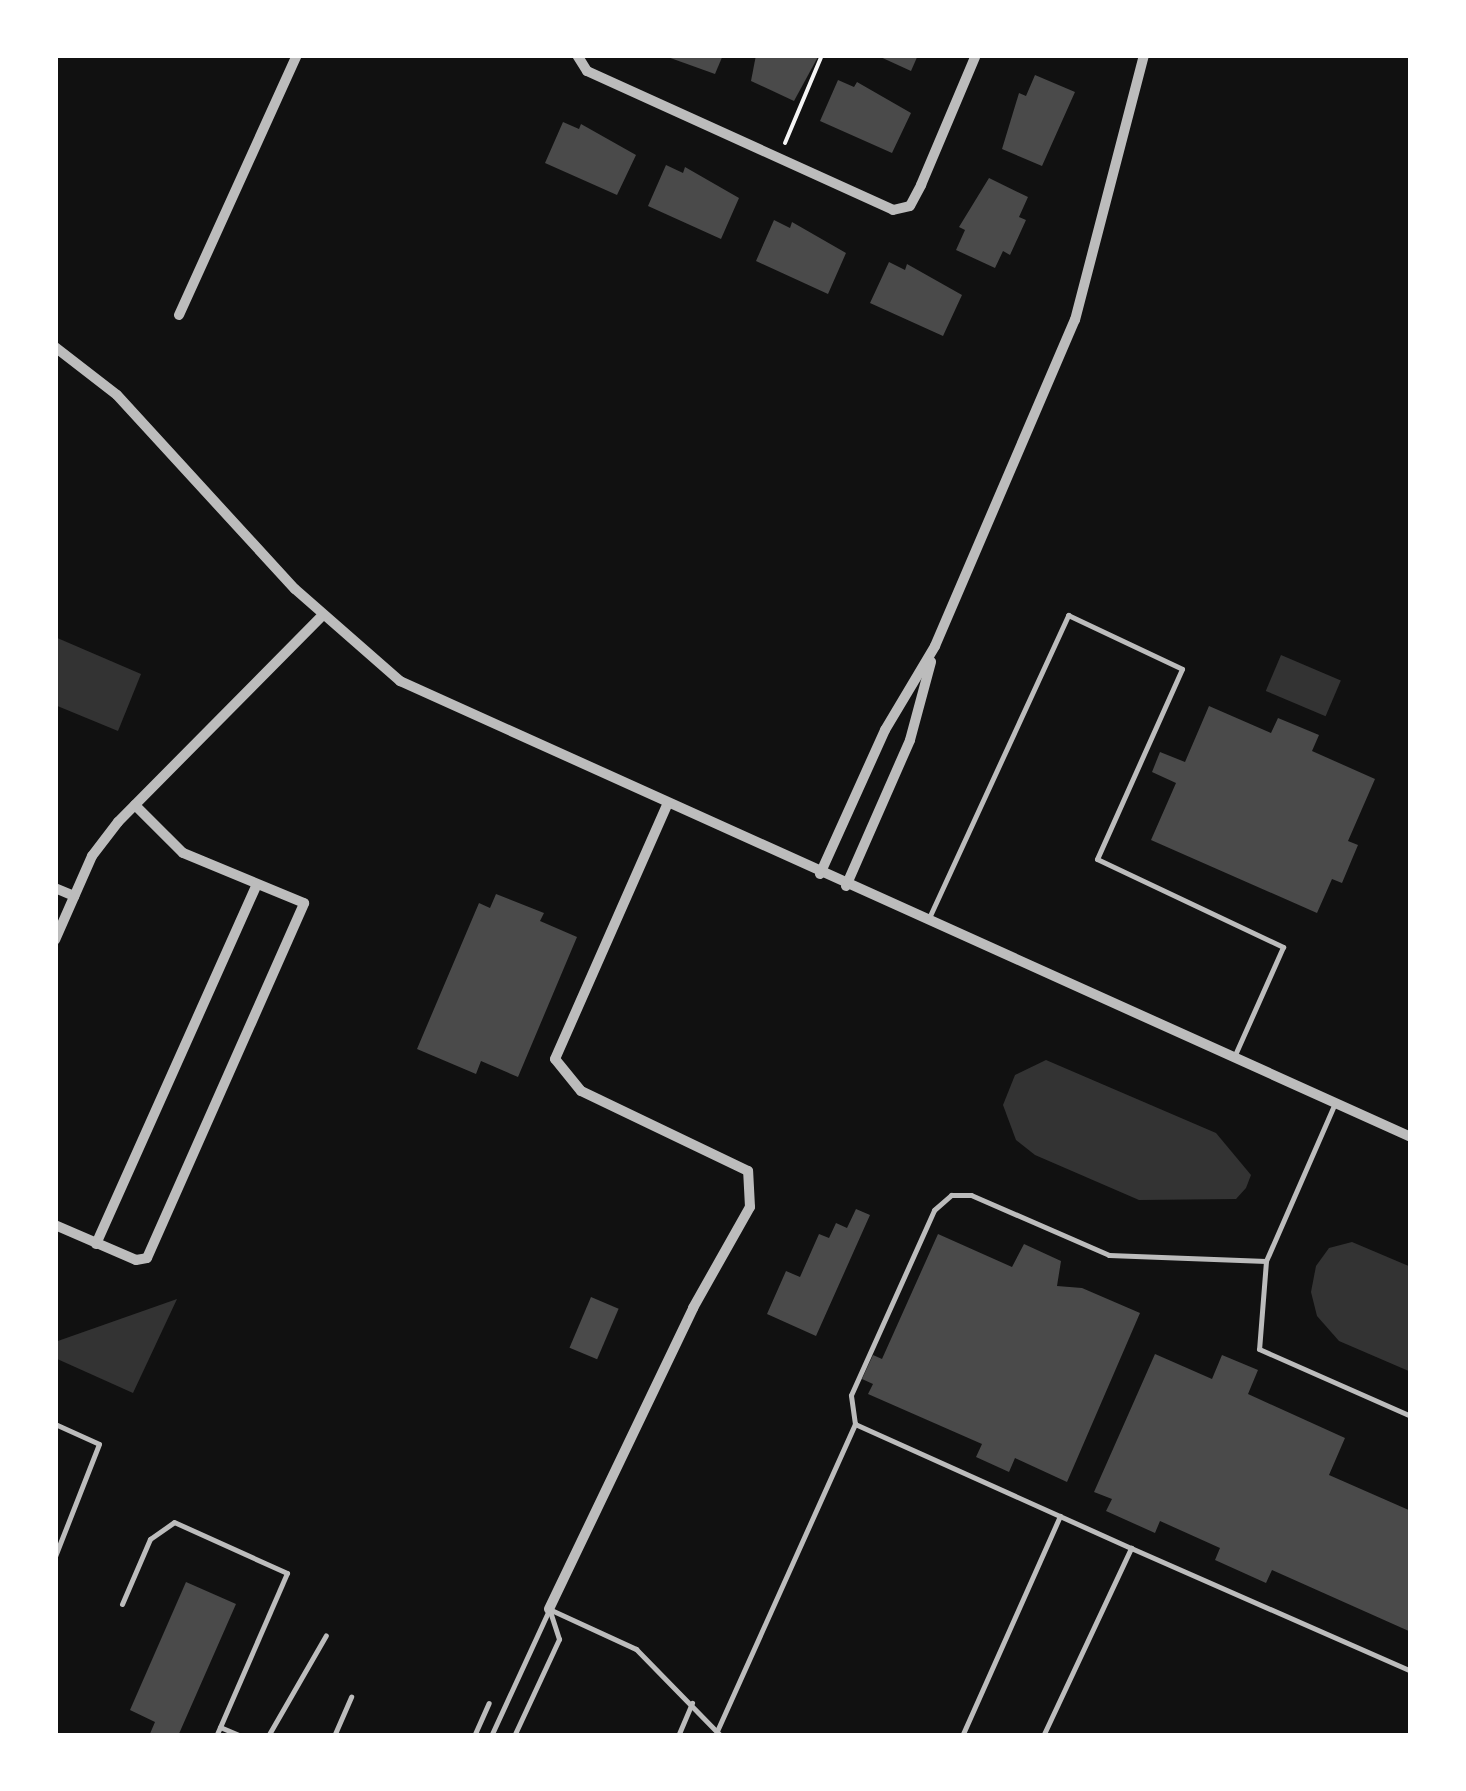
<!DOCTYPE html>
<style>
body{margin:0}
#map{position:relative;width:1466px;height:1791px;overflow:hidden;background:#111;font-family:"Exo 2",sans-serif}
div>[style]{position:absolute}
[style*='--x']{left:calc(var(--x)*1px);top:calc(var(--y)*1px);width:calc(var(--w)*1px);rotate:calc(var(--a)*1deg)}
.water>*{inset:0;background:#333;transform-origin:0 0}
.building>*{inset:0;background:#4a4a4a;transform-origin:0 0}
.path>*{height:4px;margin:-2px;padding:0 2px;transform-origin:2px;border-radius:2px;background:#f5f5f5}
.service>*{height:5px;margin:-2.5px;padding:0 2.5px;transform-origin:2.5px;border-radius:2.5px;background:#bcbcbc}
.minor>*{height:10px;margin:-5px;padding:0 5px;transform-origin:5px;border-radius:5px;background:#bcbcbc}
span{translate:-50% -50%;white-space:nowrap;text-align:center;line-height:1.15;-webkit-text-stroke:10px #fff;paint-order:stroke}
.frame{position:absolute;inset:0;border:58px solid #fff;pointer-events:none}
</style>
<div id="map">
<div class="water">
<div style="clip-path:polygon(55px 637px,141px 674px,118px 731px,55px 705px)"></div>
<div style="left:1281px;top:655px;width:65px;height:39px;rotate:23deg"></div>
<div style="clip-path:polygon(1046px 1060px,1216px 1133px,1251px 1175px,1246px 1188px,1236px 1199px,1139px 1200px,1035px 1155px,1016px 1140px,1003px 1105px,1015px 1075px)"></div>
<div style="clip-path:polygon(1352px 1242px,1411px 1267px,1411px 1372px,1339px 1341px,1317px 1316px,1311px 1292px,1316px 1266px,1329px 1248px)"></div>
<div style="clip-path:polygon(177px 1299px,133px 1393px,55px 1358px,55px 1342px)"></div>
</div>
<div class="building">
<div style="clip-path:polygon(662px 55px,723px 55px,715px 74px)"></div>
<div style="clip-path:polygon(756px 55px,819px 55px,794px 101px,751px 81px)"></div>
<div style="clip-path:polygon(876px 55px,918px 55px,911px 71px)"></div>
<div style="clip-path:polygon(1035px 75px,1075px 92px,1042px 166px,1002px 149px,1019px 93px,1026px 96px)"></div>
<div style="clip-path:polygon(838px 80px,854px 87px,857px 82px,911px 113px,892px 153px,820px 121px)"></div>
<div style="clip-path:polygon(563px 122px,579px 129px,581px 124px,636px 155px,617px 195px,545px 163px)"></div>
<div style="clip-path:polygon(666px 165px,683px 173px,685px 167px,739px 198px,721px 239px,648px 206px)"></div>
<div style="clip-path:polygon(989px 178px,1028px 197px,1019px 217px,1026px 220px,1010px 255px,1003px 251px,995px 268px,956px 250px,965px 230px,959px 227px)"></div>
<div style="clip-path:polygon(774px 220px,790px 228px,792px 222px,846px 253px,828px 294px,756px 261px)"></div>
<div style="clip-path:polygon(889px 262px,905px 270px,907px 264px,962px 295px,943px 336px,870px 303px)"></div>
<div style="clip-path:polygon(1209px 706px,1271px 733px,1278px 718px,1319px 735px,1312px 751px,1375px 779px,1348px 841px,1358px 845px,1342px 883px,1332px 879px,1317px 913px,1151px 840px,1176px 783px,1152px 772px,1160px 752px,1185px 762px)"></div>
<div style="clip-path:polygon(496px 894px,544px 913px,540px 921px,577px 937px,518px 1077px,481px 1061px,476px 1074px,417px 1049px,479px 903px,490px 908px)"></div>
<div style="clip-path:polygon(856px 1209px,870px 1215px,816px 1336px,767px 1314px,786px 1271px,800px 1277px,819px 1234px,829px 1238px,836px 1223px,847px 1228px)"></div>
<div style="clip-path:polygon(938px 1234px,1012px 1267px,1024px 1244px,1061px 1261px,1057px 1286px,1082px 1288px,1140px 1313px,1067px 1482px,1015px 1458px,1009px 1472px,976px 1457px,982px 1444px,868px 1394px,873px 1384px,862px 1379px,873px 1355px,882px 1359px)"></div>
<div style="left:591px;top:1297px;width:30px;height:55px;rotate:23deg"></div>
<div style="clip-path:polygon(1155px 1354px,1212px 1379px,1222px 1355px,1258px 1370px,1248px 1394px,1345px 1438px,1329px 1475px,1411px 1511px,1411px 1632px,1272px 1570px,1266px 1583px,1215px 1560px,1220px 1548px,1160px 1521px,1155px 1533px,1106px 1511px,1112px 1499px,1094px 1492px)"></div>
<div style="clip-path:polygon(186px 1582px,236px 1604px,178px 1736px,149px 1736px,155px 1722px,130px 1710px)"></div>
</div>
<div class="path">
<div style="--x:785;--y:143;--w:95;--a:-67.2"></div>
</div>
<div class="service">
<div style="--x:928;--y:920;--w:336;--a:-65.3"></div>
<div style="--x:1068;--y:615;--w:126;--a:25.3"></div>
<div style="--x:1182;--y:669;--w:208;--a:114.1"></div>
<div style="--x:1097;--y:859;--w:206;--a:25.3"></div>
<div style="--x:1283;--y:947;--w:118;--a:114"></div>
<div style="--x:1335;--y:1103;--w:172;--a:113.6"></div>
<div style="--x:1266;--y:1261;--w:88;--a:94.5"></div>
<div style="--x:1259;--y:1349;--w:166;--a:23.8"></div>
<div style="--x:55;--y:1424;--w:48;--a:24.4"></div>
<div style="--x:99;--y:1444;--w:120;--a:111.4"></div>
<div style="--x:855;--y:1424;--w:29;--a:-98"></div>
<div style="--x:851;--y:1395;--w:203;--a:-65.8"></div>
<div style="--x:934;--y:1210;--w:23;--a:-41"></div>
<div style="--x:951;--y:1195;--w:20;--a:0"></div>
<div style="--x:971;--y:1195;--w:150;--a:23.5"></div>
<div style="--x:1109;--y:1255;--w:157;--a:2.2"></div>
<div style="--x:122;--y:1604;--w:71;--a:-66.7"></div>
<div style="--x:150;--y:1539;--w:29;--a:-35"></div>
<div style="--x:174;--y:1522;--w:124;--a:24.3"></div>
<div style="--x:287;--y:1573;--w:178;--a:113.5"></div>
<div style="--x:549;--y:1609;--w:96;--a:24.7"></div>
<div style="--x:636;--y:1649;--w:122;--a:45.7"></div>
<div style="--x:220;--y:1727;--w:23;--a:23"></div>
<div style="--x:717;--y:1731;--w:337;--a:-65.8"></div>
<div style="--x:855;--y:1424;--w:303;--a:24.2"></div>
<div style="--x:268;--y:1736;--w:116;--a:-60.1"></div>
<div style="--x:334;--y:1736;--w:43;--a:-66.4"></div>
<div style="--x:474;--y:1736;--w:36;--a:-66"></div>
<div style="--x:491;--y:1736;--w:136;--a:-65.3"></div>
<div style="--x:514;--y:1736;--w:107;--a:-65.1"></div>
<div style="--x:559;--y:1639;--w:28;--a:-108"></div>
<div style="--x:678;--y:1736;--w:36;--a:-67"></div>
<div style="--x:962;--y:1736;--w:241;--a:-66"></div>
<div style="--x:1043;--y:1736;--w:208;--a:-64.9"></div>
<div style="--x:1131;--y:1548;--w:306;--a:23.7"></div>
</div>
<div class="minor">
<div style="--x:577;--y:55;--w:19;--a:58"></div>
<div style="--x:587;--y:71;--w:336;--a:24.4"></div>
<div style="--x:893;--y:210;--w:17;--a:-13"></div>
<div style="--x:910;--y:206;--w:24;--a:-62"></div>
<div style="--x:921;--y:185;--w:141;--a:-67.1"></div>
<div style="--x:179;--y:315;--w:286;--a:-65.6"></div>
<div style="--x:55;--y:347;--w:78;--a:37.7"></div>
<div style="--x:117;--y:395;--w:263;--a:47.5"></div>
<div style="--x:295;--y:589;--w:140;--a:41.2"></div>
<div style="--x:400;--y:681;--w:1109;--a:24.28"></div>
<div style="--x:820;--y:874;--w:158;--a:-65.7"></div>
<div style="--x:885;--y:730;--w:98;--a:-59.2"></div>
<div style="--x:935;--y:646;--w:355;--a:-66.8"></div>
<div style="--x:1075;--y:320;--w:274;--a:-75.4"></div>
<div style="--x:846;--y:886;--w:159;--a:-66.3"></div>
<div style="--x:910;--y:740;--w:81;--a:-74.9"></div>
<div style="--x:55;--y:888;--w:21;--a:23"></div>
<div style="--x:55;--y:940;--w:92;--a:-66.2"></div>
<div style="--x:92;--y:856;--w:43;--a:-52.6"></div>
<div style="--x:118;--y:822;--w:290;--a:-45.3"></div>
<div style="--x:55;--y:1225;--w:88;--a:23.4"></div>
<div style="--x:136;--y:1260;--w:11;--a:-10"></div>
<div style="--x:147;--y:1258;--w:388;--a:-66.1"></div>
<div style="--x:304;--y:903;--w:131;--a:-157.5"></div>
<div style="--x:183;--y:853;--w:68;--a:-135"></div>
<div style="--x:96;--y:1244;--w:394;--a:-65.9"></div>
<div style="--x:549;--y:1609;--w:334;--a:-64.4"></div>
<div style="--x:693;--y:1308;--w:116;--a:-60.6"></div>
<div style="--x:750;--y:1207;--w:36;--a:-93"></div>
<div style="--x:748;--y:1171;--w:185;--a:-154.4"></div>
<div style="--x:581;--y:1091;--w:41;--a:-129.1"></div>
<div style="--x:555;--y:1059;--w:278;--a:-66.2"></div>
</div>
<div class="frame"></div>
</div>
